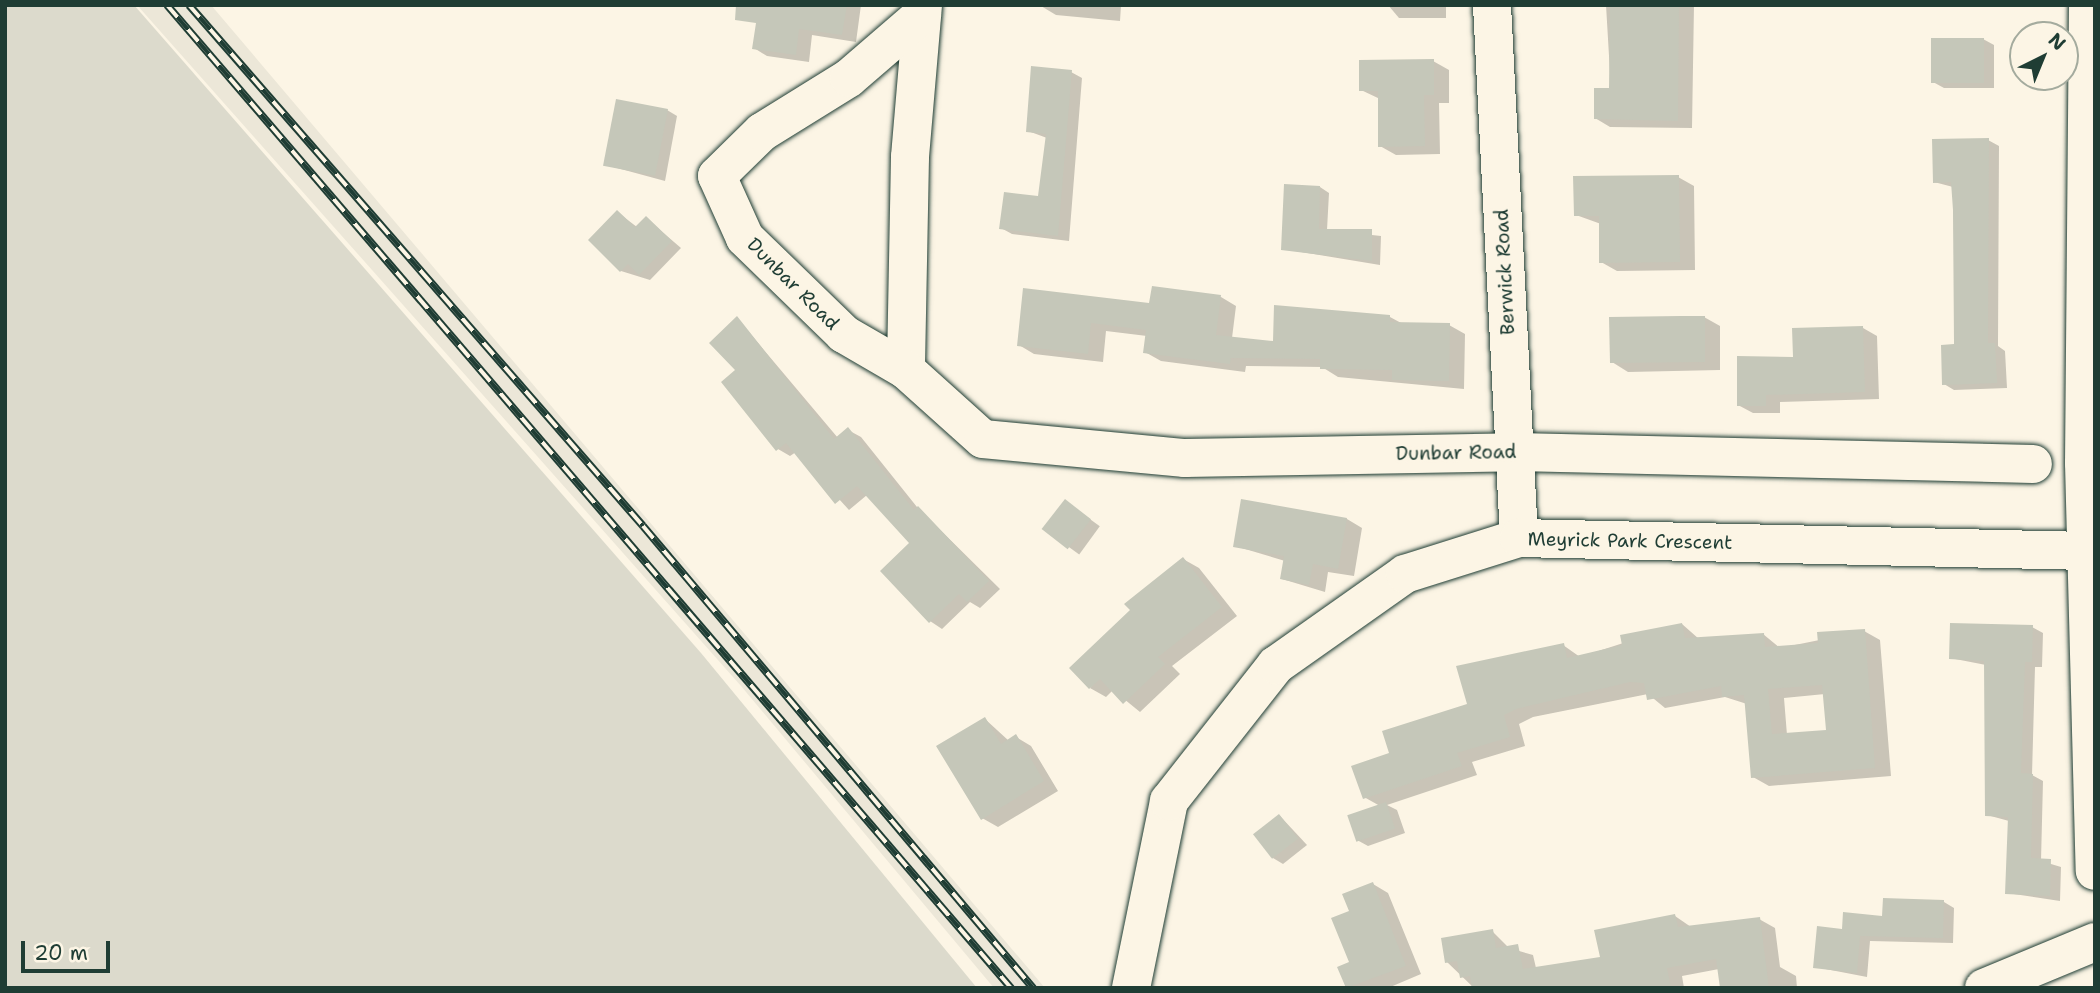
<!DOCTYPE html>
<style>
body{margin:0}
#map{position:relative;width:2100px;height:993px;overflow:hidden;background:#fcf5e5;font-family:"Shantell Sans",sans-serif}
div>[style]{position:absolute}
[style*='--x']{left:calc(var(--x)*1px);top:calc(var(--y)*1px);width:calc(var(--w)*1px);rotate:calc(var(--a)*1deg)}
.built>*{inset:0;background:#ece7d8}
.green>*{inset:0;background:#dcdacc}
.shadow>*{inset:0;background:#0003;transform-origin:0 0}
.building>*{inset:0;background:#c5c7b9;transform-origin:0 0}
.roads{filter:drop-shadow(0 0 2px #1f3d34) drop-shadow(0 0 2px #1f3d34)}
.minor>*{height:38px;margin:-19px;padding:0 19px;transform-origin:19px;border-radius:19px;background:#fcf5e5}
.major>*{height:38px;margin:-19px;padding:0 19px;transform-origin:19px;border-radius:19px;background:#fcf5e5}
.rail>*{height:8px;margin-top:-4px;transform-origin:0;background:repeating-linear-gradient(90deg,#fcf5e5 0 16px,#1f3d34 0 32px);box-sizing:border-box;border-block:2px solid #1f3d34}
span{translate:-50% -50%;white-space:nowrap;text-align:center;line-height:1.15;-webkit-text-stroke:5px #fcf5e5;paint-order:stroke}
.street-label{font-size:19px;color:#1f3d34}
.frame{position:absolute;inset:0;border:7px solid #1f3d34;pointer-events:none}
.north{position:absolute;left:2009px;top:21px;width:70px;height:70px;box-sizing:border-box;background:#fcf5e5;border:2px solid #a4ab9e;border-radius:50%;rotate:43deg;font-size:19px;font-weight:700;line-height:28px;text-align:center;color:#1f3d34}
.north::after{content:'';display:block;margin:auto;width:24px;height:32px;background:#1f3d34;clip-path:polygon(50% 0,100% 100%,50% 72%,0 100%)}
.scale{position:absolute;left:21px;top:941px;width:89px;height:32px;box-sizing:border-box;border:4px solid #1f3d34;border-top:0;padding-left:9px;font-size:21px;line-height:24px;white-space:nowrap;color:#1f3d34;-webkit-text-stroke:5px #fcf5e5;paint-order:stroke}
</style>
<div id="map">
<div class="built">
<div style="clip-path:polygon(137px 5px,211px 5px,1045px 988px,994px 988px,741px 686px)"></div>
</div>
<div class="green">
<div style="clip-path:polygon(5px 5px,134px 5px,701px 653px,977px 988px,5px 988px)"></div>
</div>
<div class="shadow">
<div style="clip-path:polygon(772px 5px,861px 5px,856px 42px,812px 35px,809px 62px,767px 56px,754px 48px)"></div>
<div style="clip-path:polygon(1121px 5px,1120px 21px,1056px 15px,1041px 6px)"></div>
<div style="clip-path:polygon(1388px 5px,1446px 5px,1446px 18px,1399px 18px)"></div>
<div style="clip-path:polygon(1606px 5px,1694px 5px,1692px 128px,1610px 127px,1595px 118px,1611px 90px)"></div>
<div style="clip-path:polygon(1983px 39px,1994px 45px,1994px 88px,1944px 88px,1933px 82px)"></div>
<div style="clip-path:polygon(1433px 61px,1449px 70px,1449px 103px,1439px 103px,1440px 154px,1396px 155px,1380px 146px,1380px 99px,1361px 90px)"></div>
<div style="clip-path:polygon(1071px 72px,1082px 78px,1069px 241px,1012px 234px,1001px 228px,1040px 198px,1047px 138px,1028px 131px)"></div>
<div style="clip-path:polygon(667px 110px,677px 116px,665px 181px,606px 165px)"></div>
<div style="clip-path:polygon(1988px 140px,1999px 146px,1998px 346px,2005px 351px,2007px 388px,1954px 390px,1944px 384px,1956px 346px,1953px 187px,1934px 182px)"></div>
<div style="clip-path:polygon(1678px 177px,1694px 186px,1695px 270px,1617px 271px,1601px 262px,1601px 224px,1576px 215px)"></div>
<div style="clip-path:polygon(1320px 187px,1329px 193px,1327px 230px,1381px 236px,1380px 265px,1283px 249px)"></div>
<div style="clip-path:polygon(617px 212px,637px 227px,646px 218px,681px 248px,650px 280px,621px 271px,590px 240px)"></div>
<div style="clip-path:polygon(1025px 290px,1151px 305px,1221px 297px,1236px 306px,1232px 338px,1275px 343px,1390px 317px,1403px 324px,1449px 325px,1465px 334px,1464px 389px,1338px 377px,1322px 367px,1246px 366px,1245px 372px,1161px 361px,1145px 352px,1147px 336px,1106px 331px,1103px 362px,1034px 354px,1019px 345px)"></div>
<div style="clip-path:polygon(1704px 317px,1720px 326px,1720px 370px,1628px 372px,1612px 362px)"></div>
<div style="clip-path:polygon(737px 318px,838px 438px,848px 430px,861px 437px,917px 507px,1000px 589px,980px 608px,970px 602px,942px 629px,930px 621px,912px 543px,867px 495px,849px 510px,796px 452px,790px 456px,778px 449px,737px 370px)"></div>
<div style="clip-path:polygon(1863px 328px,1877px 336px,1879px 399px,1780px 402px,1780px 413px,1753px 413px,1738px 405px,1794px 359px)"></div>
<div style="left:1065px;top:501px;width:43px;height:35px;rotate:36deg"></div>
<div style="clip-path:polygon(1242px 501px,1347px 519px,1362px 528px,1354px 576px,1328px 572px,1325px 592px,1282px 579px,1285px 561px,1235px 546px)"></div>
<div style="clip-path:polygon(1183px 559px,1199px 568px,1237px 616px,1172px 666px,1180px 674px,1140px 712px,1113px 690px,1106px 697px,1090px 688px)"></div>
<div style="clip-path:polygon(evenodd,1682px 624px,1699px 639px,1763px 634px,1780px 648px,1864px 631px,1880px 640px,1891px 776px,1769px 786px,1753px 777px,1747px 704px,1725px 697px,1665px 708px,1648px 694px,1533px 717px,1519px 724px,1525px 746px,1472px 762px,1477px 775px,1387px 805px,1397px 810px,1405px 833px,1368px 846px,1357px 840px,1380px 806px,1364px 797px,1391px 754px,1563px 645px,1580px 657px,1682px 624px,1825px 694px,1828px 732px,1787px 735px,1784px 698px,1825px 694px)"></div>
<div style="clip-path:polygon(2032px 627px,2043px 633px,2042px 667px,2035px 667px,2032px 775px,2043px 781px,2041px 861px,2061px 867px,2060px 901px,2007px 893px,2009px 821px,1987px 815px,1986px 665px,1950px 658px)"></div>
<div style="clip-path:polygon(985px 719px,1009px 741px,1016px 737px,1031px 746px,1058px 791px,998px 827px,982px 818px)"></div>
<div style="clip-path:polygon(1280px 816px,1307px 845px,1283px 864px,1273px 858px)"></div>
<div style="clip-path:polygon(1373px 884px,1388px 893px,1421px 974px,1388px 988px,1347px 988px,1339px 968px,1351px 963px,1351px 912px)"></div>
<div style="clip-path:polygon(1944px 902px,1954px 908px,1953px 943px,1870px 941px,1867px 977px,1815px 967px,1843px 931px)"></div>
<div style="clip-path:polygon(1675px 916px,1691px 927px,1759px 919px,1775px 928px,1780px 967px,1796px 976px,1797px 988px,1721px 988px,1719px 969px,1682px 976px,1684px 988px,1474px 988px,1447px 962px,1492px 931px,1509px 948px,1533px 955px,1536px 968px,1602px 959px)"></div>
</div>
<div class="building">
<div style="clip-path:polygon(736px 5px,847px 5px,842px 35px,799px 29px,796px 55px,752px 49px,756px 23px,735px 20px)"></div>
<div style="clip-path:polygon(1610px 5px,1679px 5px,1678px 121px,1594px 119px,1594px 88px,1609px 88px)"></div>
<div style="left:1931px;top:38px;width:53px;height:45px"></div>
<div style="clip-path:polygon(1434px 59px,1434px 95px,1424px 95px,1425px 146px,1378px 147px,1378px 91px,1359px 91px,1359px 60px)"></div>
<div style="clip-path:polygon(1031px 66px,1072px 70px,1058px 236px,999px 229px,1004px 192px,1038px 196px,1046px 134px,1026px 132px)"></div>
<div style="left:616px;top:99px;width:53px;height:68px;rotate:11deg"></div>
<div style="clip-path:polygon(1989px 138px,1988px 343px,1995px 343px,1997px 383px,1942px 385px,1941px 345px,1954px 344px,1953px 210px,1951px 182px,1933px 183px,1932px 139px)"></div>
<div style="clip-path:polygon(1679px 175px,1680px 262px,1599px 263px,1599px 216px,1574px 216px,1573px 176px)"></div>
<div style="clip-path:polygon(1284px 184px,1320px 186px,1319px 229px,1372px 229px,1372px 261px,1281px 250px)"></div>
<div style="clip-path:polygon(617px 210px,635px 227px,646px 216px,672px 241px,639px 275px,628px 264px,620px 272px,588px 240px)"></div>
<div style="clip-path:polygon(1152px 286px,1221px 295px,1216px 335px,1273px 341px,1274px 305px,1390px 315px,1390px 322px,1450px 323px,1449px 381px,1392px 380px,1392px 370px,1320px 369px,1320px 359px,1231px 358px,1230px 364px,1143px 353px,1146px 330px,1091px 323px,1088px 354px,1017px 346px,1023px 288px,1149px 303px)"></div>
<div style="clip-path:polygon(737px 316px,834px 439px,848px 427px,914px 510px,918px 506px,989px 581px,967px 602px,959px 594px,929px 623px,880px 571px,909px 543px,857px 486px,835px 504px,786px 443px,776px 451px,721px 382px,735px 370px,709px 343px)"></div>
<div style="clip-path:polygon(1680px 316px,1705px 316px,1705px 362px,1610px 363px,1609px 317px)"></div>
<div style="clip-path:polygon(1863px 326px,1865px 392px,1766px 395px,1766px 406px,1737px 406px,1737px 356px,1793px 357px,1792px 328px)"></div>
<div style="left:1065px;top:499px;width:33px;height:38px;rotate:38deg"></div>
<div style="clip-path:polygon(1241px 499px,1347px 518px,1338px 569px,1313px 564px,1309px 585px,1280px 579px,1284px 556px,1233px 547px)"></div>
<div style="clip-path:polygon(1183px 557px,1222px 607px,1158px 657px,1165px 664px,1123px 704px,1100px 679px,1089px 689px,1069px 668px,1130px 610px,1124px 604px)"></div>
<div style="clip-path:polygon(evenodd,1682px 623px,1685px 638px,1764px 633px,1765px 647px,1818px 643px,1817px 632px,1865px 629px,1875px 768px,1751px 778px,1744px 695px,1722px 697px,1721px 686px,1647px 700px,1644px 683px,1630px 682px,1516px 709px,1504px 715px,1510px 737px,1457px 753px,1462px 766px,1363px 799px,1351px 766px,1389px 753px,1382px 731px,1467px 704px,1456px 666px,1564px 643px,1567px 658px,1622px 645px,1620px 635px,1682px 623px,1822px 685px,1826px 730px,1772px 734px,1768px 689px,1822px 685px)"></div>
<div style="clip-path:polygon(1950px 623px,2033px 625px,2032px 662px,2025px 662px,2021px 773px,2033px 774px,2031px 858px,2051px 859px,2050px 896px,2005px 894px,2008px 817px,1985px 816px,1984px 661px,1949px 659px)"></div>
<div style="clip-path:polygon(985px 717px,1001px 744px,1016px 734px,1044px 781px,981px 820px,936px 746px)"></div>
<div style="left:1386px;top:802px;width:28px;height:41px;rotate:71deg"></div>
<div style="left:1279px;top:814px;width:31px;height:33px;rotate:52deg"></div>
<div style="clip-path:polygon(1373px 882px,1406px 966px,1346px 988px,1337px 967px,1349px 962px,1331px 918px,1349px 911px,1342px 894px)"></div>
<div style="clip-path:polygon(1883px 898px,1944px 900px,1943px 938px,1860px 936px,1857px 973px,1813px 968px,1817px 926px,1842px 929px,1843px 912px,1882px 916px)"></div>
<div style="clip-path:polygon(1675px 914px,1678px 927px,1760px 917px,1769px 988px,1720px 988px,1716px 959px,1667px 968px,1671px 988px,1472px 988px,1470px 976px,1460px 978px,1457px 961px,1445px 963px,1441px 938px,1493px 929px,1496px 948px,1518px 944px,1523px 969px,1600px 957px,1594px 930px)"></div>
</div>
<div class="roads">
<div class="minor">
<div style="--x:923;--y:5;--w:153;--a:94.9"></div>
<div style="--x:910;--y:157;--w:213;--a:91.1"></div>
<div style="--x:906;--y:370;--w:103;--a:41.9"></div>
<div style="--x:983;--y:439;--w:203;--a:5.4"></div>
<div style="--x:1185;--y:458;--w:332;--a:-1"></div>
<div style="--x:1517;--y:452;--w:516;--a:1.33"></div>
<div style="--x:1492;--y:5;--w:534;--a:87.1"></div>
<div style="--x:906;--y:370;--w:72;--a:-149.9"></div>
<div style="--x:844;--y:334;--w:138;--a:-135.9"></div>
<div style="--x:745;--y:238;--w:68;--a:-114.3"></div>
<div style="--x:717;--y:176;--w:63;--a:-44.4"></div>
<div style="--x:762;--y:132;--w:102;--a:-31.8"></div>
<div style="--x:849;--y:78;--w:96;--a:-40.8"></div>
<div style="--x:1131;--y:988;--w:191;--a:-78.5"></div>
<div style="--x:1169;--y:801;--w:173;--a:-51.8"></div>
<div style="--x:1276;--y:665;--w:158;--a:-35.2"></div>
<div style="--x:1405;--y:574;--w:120;--a:-17.5"></div>
<div style="--x:1519;--y:538;--w:569;--a:1.31"></div>
<div style="--x:1984;--y:988;--w:120;--a:-22.5"></div>
</div>
<div class="major">
<div style="--x:2088;--y:5;--w:458;--a:90.5"></div>
<div style="--x:2084;--y:463;--w:408;--a:88.5"></div>
</div>
</div>
<div class="rail">
<div style="--x:167;--y:5;--w:1296;--a:49.35"></div>
<div style="--x:189;--y:5;--w:691;--a:48.93"></div>
<div style="--x:643;--y:526;--w:605;--a:49.83"></div>
</div>
<div class="street-label">
<span style="left:1505px;top:272px;rotate:-93deg">Berwick Road</span>
<span style="left:793px;top:284px;rotate:45deg">Dunbar Road</span>
<span style="left:1456px;top:453px;rotate:-1deg">Dunbar Road</span>
<span style="left:1630px;top:541px;rotate:1deg">Meyrick Park Crescent</span>
</div>
<div class="frame"></div>
<div class="north">N</div>
<div class="scale">20 m</div>
</div>
